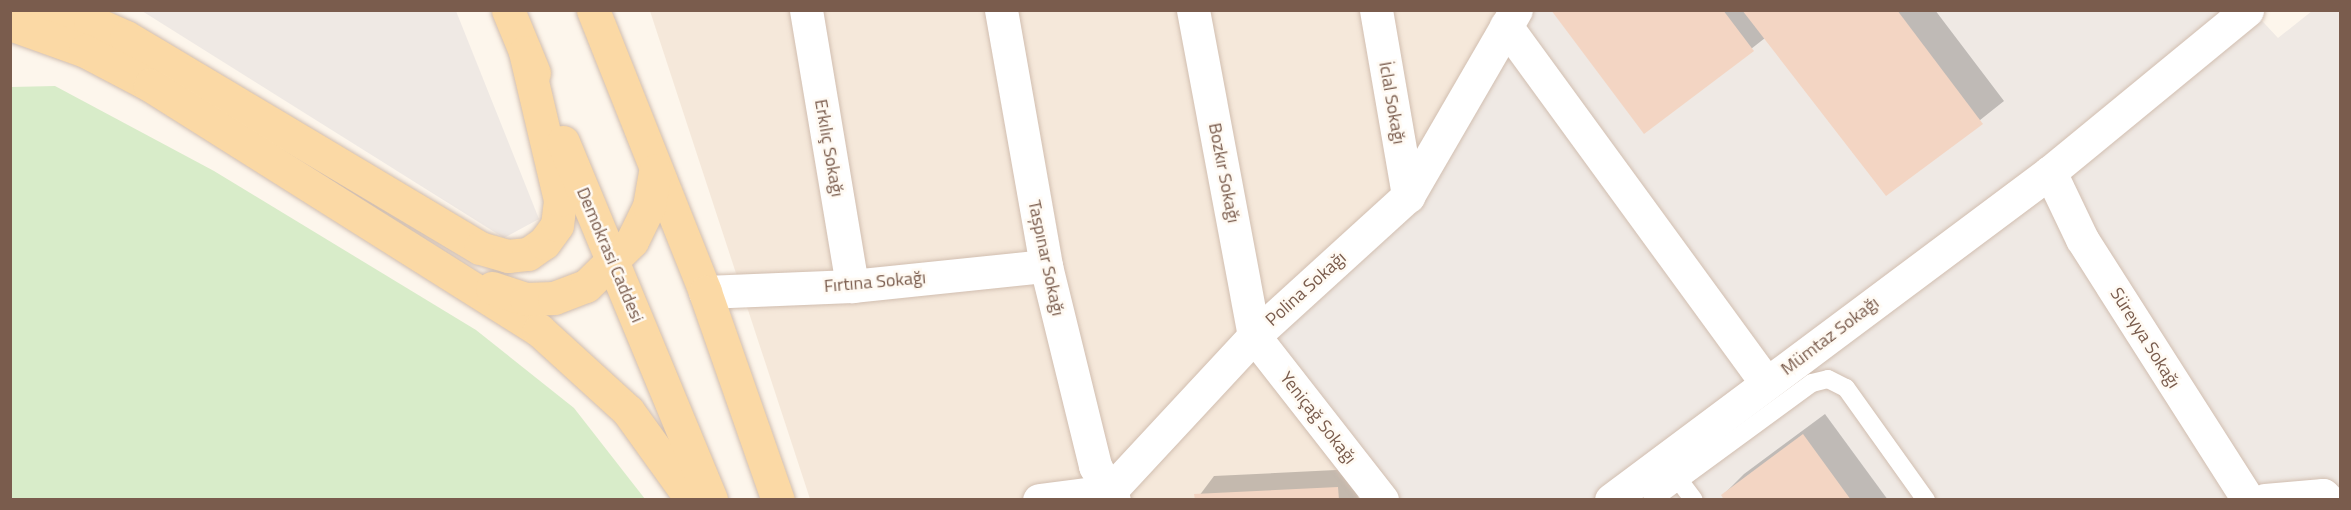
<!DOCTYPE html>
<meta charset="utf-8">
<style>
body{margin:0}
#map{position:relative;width:2351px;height:510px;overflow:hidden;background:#fdf6ec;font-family:"Titillium Web",sans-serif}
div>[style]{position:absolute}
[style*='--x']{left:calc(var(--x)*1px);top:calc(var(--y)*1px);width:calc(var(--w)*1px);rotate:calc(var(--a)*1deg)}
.residential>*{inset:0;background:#f5e8da}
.industrial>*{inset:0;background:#efe9e4}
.green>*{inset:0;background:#d8ecc9}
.shadow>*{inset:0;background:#0003}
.building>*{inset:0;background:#f3d5c3}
.roads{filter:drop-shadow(0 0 2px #d1beb0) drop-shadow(0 0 2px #d1beb0)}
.lane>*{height:18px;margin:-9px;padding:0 9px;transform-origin:9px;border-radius:9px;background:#fff}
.street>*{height:33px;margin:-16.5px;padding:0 16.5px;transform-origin:16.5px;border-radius:16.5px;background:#fff}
.primary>*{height:33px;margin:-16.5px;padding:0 16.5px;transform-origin:16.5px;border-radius:16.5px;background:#fbd9a5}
span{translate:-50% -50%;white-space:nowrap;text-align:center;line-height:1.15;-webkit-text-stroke:5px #fffaf3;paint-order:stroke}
.street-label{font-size:18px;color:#7a5c4d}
.frame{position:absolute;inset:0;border:12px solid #7a5c4d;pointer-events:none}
</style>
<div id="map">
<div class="residential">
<div style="clip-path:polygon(650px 11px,1509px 11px,1366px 499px,810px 499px)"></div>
</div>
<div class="industrial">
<div style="clip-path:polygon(2252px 10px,2278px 38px,2312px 11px,2340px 11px,2340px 499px,1366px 499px,1239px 335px,1400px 186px,1509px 11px)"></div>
<div style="clip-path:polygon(142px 11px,456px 11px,539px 219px,504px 238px)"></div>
</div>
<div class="green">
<div style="clip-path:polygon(55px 86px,214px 171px,476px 330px,574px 408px,645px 499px,11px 499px,11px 87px)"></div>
</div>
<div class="shadow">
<div style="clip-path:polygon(1553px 10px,1935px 10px,2004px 101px,1887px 194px,1765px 38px,1645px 132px)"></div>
<div style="clip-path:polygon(1825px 414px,1888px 500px,1726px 500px,1723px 495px,1744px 474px)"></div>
<div style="clip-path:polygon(1356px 469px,1358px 500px,1196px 500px,1214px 476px)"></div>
</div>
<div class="building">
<div style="clip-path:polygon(1551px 10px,1723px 10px,1754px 51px,1644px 134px)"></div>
<div style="clip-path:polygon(1742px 10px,1897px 10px,1983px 124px,1886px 196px)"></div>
<div style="clip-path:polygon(1803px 434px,1851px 500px,1724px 500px,1721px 495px)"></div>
<div style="clip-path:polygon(1338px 487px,1339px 500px,1195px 500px,1194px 494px)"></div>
</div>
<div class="roads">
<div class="lane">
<div style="--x:1672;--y:471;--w:36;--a:53"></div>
<div style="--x:1652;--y:500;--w:198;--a:-36.2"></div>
<div style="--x:1812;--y:383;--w:16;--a:-14"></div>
<div style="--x:1828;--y:379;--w:20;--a:27"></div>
<div style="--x:1846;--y:388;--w:138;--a:54.5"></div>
</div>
<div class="street">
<div style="--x:806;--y:10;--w:280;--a:80.5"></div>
<div style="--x:1001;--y:10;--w:260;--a:80"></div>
<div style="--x:1046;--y:266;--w:206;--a:76.2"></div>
<div style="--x:1095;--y:466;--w:39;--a:61"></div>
<div style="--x:1193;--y:10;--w:332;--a:79.4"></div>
<div style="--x:1254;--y:336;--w:208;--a:52"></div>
<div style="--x:1376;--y:10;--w:189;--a:80.2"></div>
<div style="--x:1506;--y:26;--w:442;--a:53.9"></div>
<div style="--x:2050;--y:172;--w:74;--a:64.5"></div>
<div style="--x:2082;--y:239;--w:309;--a:57.5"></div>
<div style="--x:705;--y:292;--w:147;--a:-2.3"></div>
<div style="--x:852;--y:286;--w:195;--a:-5.9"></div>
<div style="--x:1039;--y:500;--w:72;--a:-7.2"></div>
<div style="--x:1110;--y:491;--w:212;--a:-47.1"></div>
<div style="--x:1254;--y:336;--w:208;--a:-42.3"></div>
<div style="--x:1408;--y:196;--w:215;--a:-59.9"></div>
<div style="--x:1611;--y:500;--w:548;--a:-36.77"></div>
<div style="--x:2050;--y:172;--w:255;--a:-39.4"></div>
<div style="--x:2265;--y:500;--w:58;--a:-4.9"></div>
<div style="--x:2323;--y:495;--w:7;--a:45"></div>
</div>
<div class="primary">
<div style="--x:508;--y:10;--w:68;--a:67.6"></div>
<div style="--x:593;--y:10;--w:303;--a:68.3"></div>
<div style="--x:705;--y:292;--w:220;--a:70.7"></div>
<div style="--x:11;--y:15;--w:79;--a:4.3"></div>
<div style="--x:90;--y:21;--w:39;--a:24"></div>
<div style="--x:126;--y:37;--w:412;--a:30.8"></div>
<div style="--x:480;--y:248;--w:29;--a:16"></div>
<div style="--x:508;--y:256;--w:20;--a:-6"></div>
<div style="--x:528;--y:254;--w:19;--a:-35"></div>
<div style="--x:544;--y:243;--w:22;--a:-54"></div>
<div style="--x:557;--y:225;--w:25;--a:-83"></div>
<div style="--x:560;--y:200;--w:152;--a:-103.3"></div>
<div style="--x:10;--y:24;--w:80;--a:19.8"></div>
<div style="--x:85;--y:51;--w:73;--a:27.6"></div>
<div style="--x:150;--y:85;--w:460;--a:32.2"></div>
<div style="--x:539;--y:330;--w:120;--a:42.3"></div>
<div style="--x:628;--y:411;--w:110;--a:54.3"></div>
<div style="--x:563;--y:142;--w:387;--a:67.5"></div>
<div style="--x:492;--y:288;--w:36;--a:18"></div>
<div style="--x:526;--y:299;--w:28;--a:-2"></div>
<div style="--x:554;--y:298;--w:34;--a:-21"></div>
<div style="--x:586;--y:286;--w:64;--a:-44.4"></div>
<div style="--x:632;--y:241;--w:39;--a:-64"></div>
<div style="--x:649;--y:206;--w:36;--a:-80"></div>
</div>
</div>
<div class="street-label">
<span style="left:1392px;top:103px;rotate:80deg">İclal Sokağı</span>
<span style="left:829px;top:148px;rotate:80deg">Erkılıç Sokağı</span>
<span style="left:1224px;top:173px;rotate:79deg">Bozkır Sokağı</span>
<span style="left:610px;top:255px;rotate:67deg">Demokrasi Caddesi</span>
<span style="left:1046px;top:258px;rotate:78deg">Taşpınar Sokağı</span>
<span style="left:875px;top:282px;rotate:-5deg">Fırtına Sokağı</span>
<span style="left:1306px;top:289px;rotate:-42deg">Polina Sokağı</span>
<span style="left:1830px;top:336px;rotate:-37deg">Mümtaz Sokağı</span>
<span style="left:2145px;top:338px;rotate:58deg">Süreyya Sokağı</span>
<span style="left:1318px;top:418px;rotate:52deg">Yeniçağ Sokağı</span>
</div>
<div class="frame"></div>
</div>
